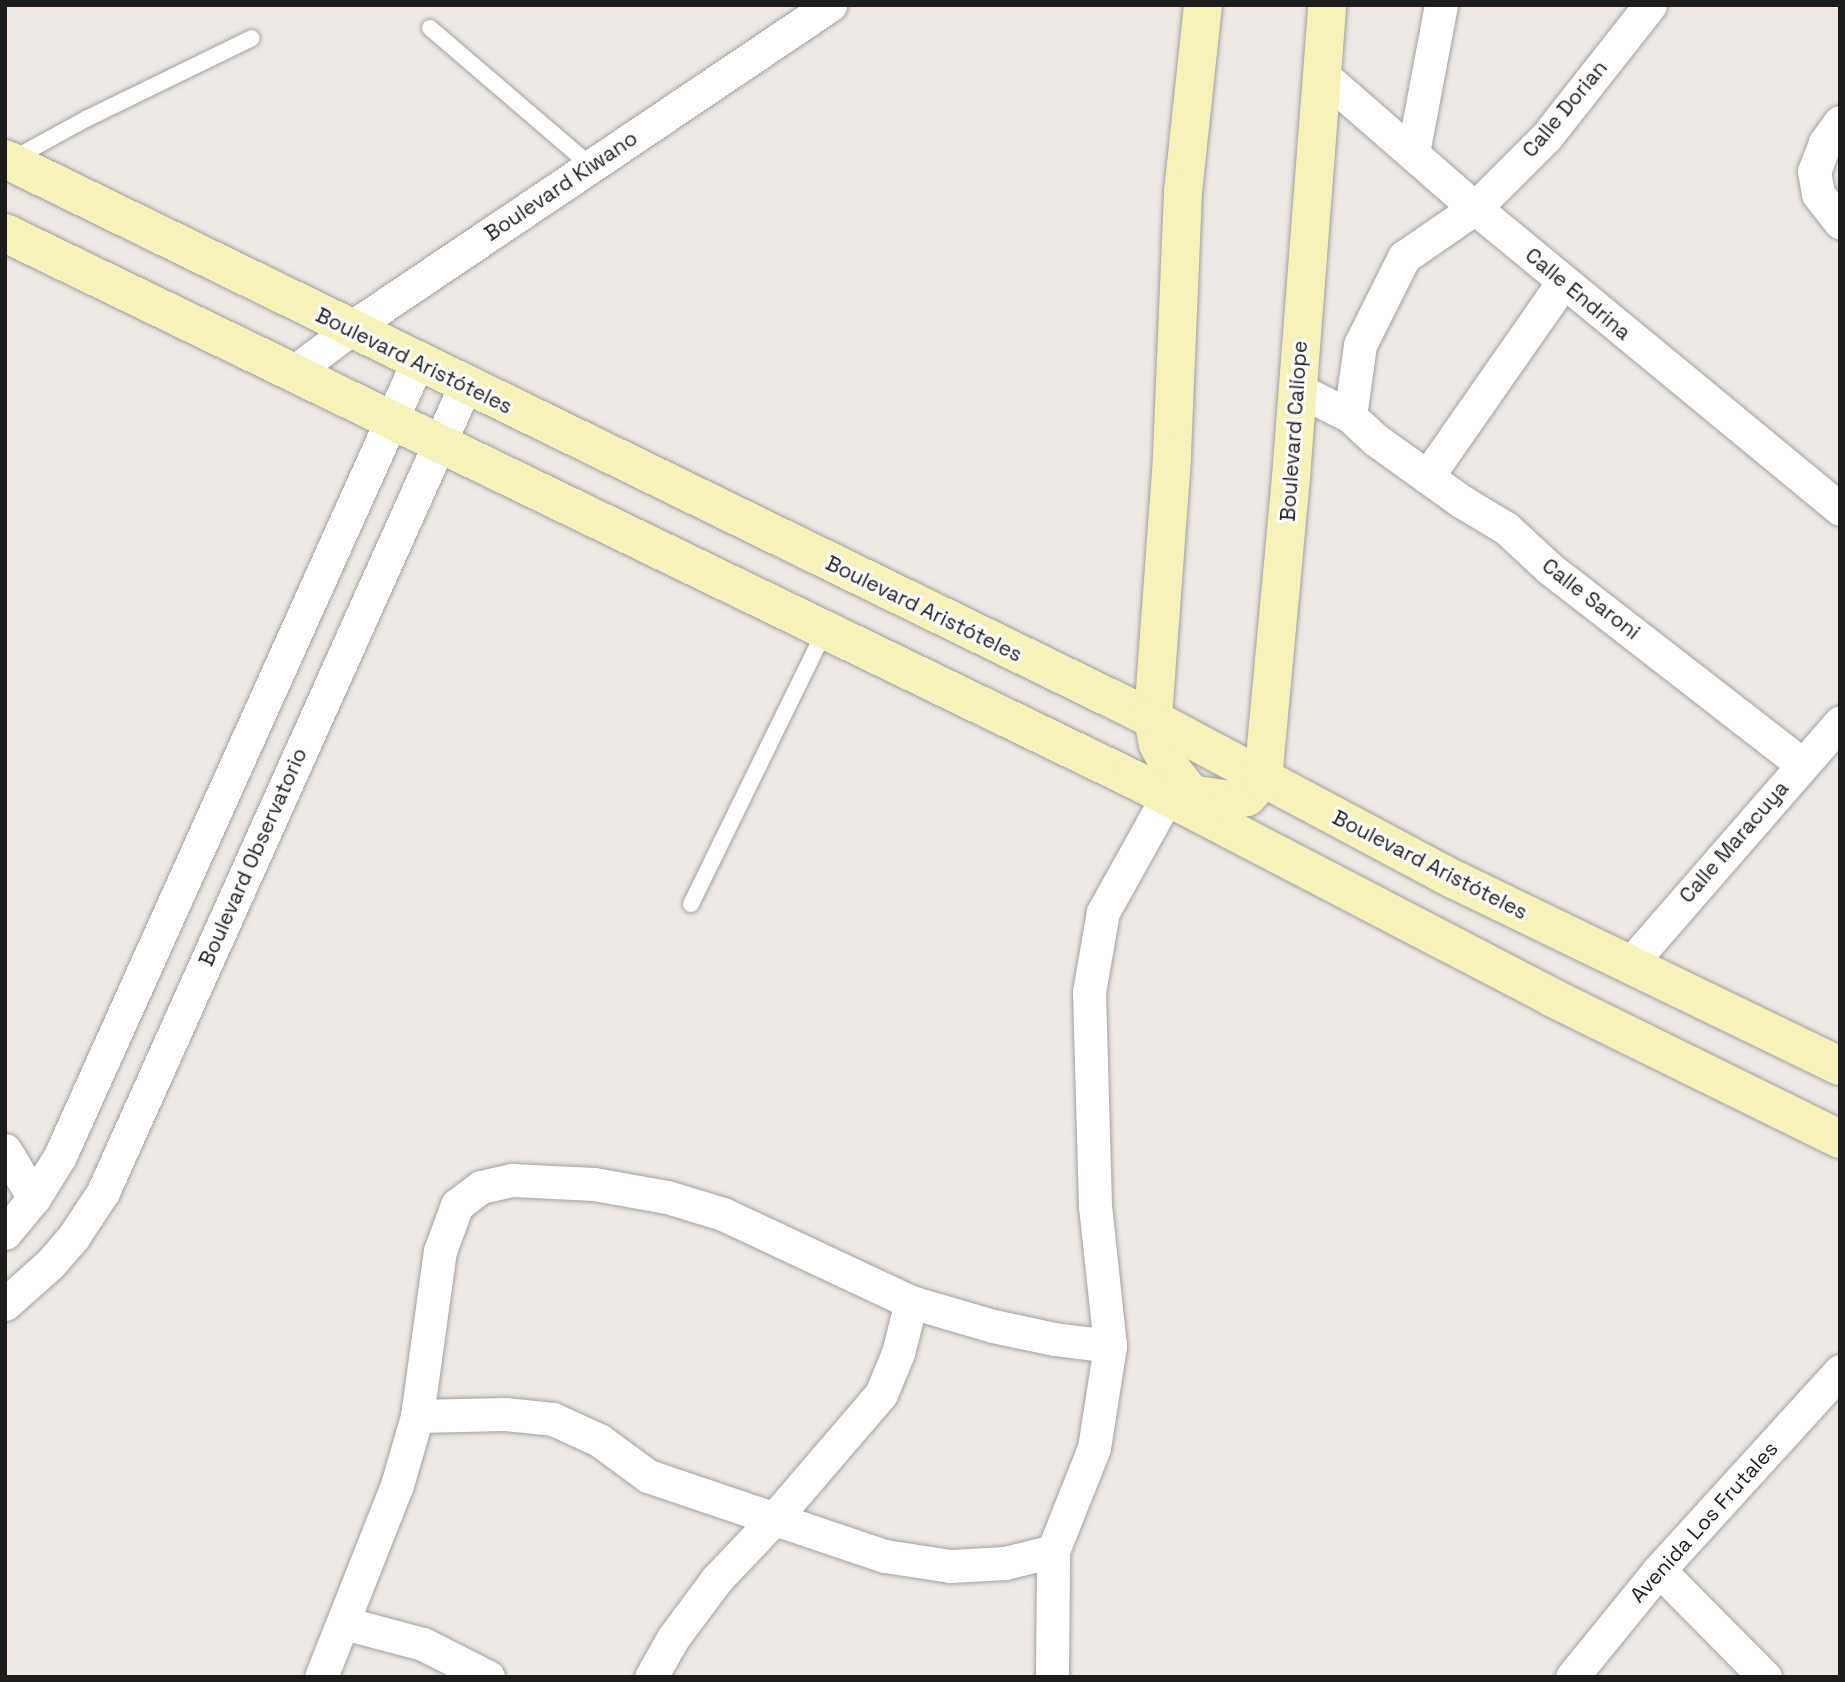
<!DOCTYPE html>
<meta charset="utf-8">
<style>
body{margin:0}
#map{position:relative;width:1845px;height:1682px;overflow:hidden;background:#eee9e4;font-family:"Space Grotesk",sans-serif}
div>[style]{position:absolute}
[style*='--x']{left:calc(var(--x)*1px);top:calc(var(--y)*1px);width:calc(var(--w)*1px);rotate:calc(var(--a)*1deg)}
.roads{filter:drop-shadow(0 0 2px #a1a1a1) drop-shadow(0 0 2px #a1a1a1)}
.lane>*{height:16px;margin:-8px;padding:0 8px;transform-origin:8px;border-radius:8px;background:#fff}
.street>*{height:33px;margin:-16.5px;padding:0 16.5px;transform-origin:16.5px;border-radius:16.5px;background:#fff}
.secondary>*{height:38px;margin:-19px;padding:0 19px;transform-origin:19px;border-radius:19px;background:#f7f2b9}
span{translate:-50% -50%;white-space:nowrap;text-align:center;line-height:1.15;-webkit-text-stroke:6px #fff;paint-order:stroke}
.street-label{font-size:21px;color:#1d1d1d}
.frame{position:absolute;inset:0;border:7px solid #1d1d1d;pointer-events:none}
</style>
<div id="map">
<div class="roads">
<div class="lane">
<div style="--x:430;--y:28;--w:212;--a:40.6"></div>
<div style="--x:13;--y:159;--w:85;--a:-28.7"></div>
<div style="--x:88;--y:118;--w:182;--a:-26"></div>
<div style="--x:691;--y:904;--w:305;--a:-63.9"></div>
</div>
<div class="street">
<div style="--x:1650;--y:5;--w:167;--a:128.2"></div>
<div style="--x:1547;--y:136;--w:102;--a:135"></div>
<div style="--x:1475;--y:208;--w:86;--a:145.4"></div>
<div style="--x:1404;--y:257;--w:98;--a:116.6"></div>
<div style="--x:1360;--y:345;--w:72;--a:98"></div>
<div style="--x:1350;--y:416;--w:35;--a:43"></div>
<div style="--x:1376;--y:440;--w:105;--a:35.7"></div>
<div style="--x:1461;--y:501;--w:52;--a:31"></div>
<div style="--x:1506;--y:528;--w:59;--a:42.9"></div>
<div style="--x:1549;--y:568;--w:320;--a:37.8"></div>
<div style="--x:1320;--y:73;--w:206;--a:41.1"></div>
<div style="--x:1475;--y:208;--w:473;--a:39.5"></div>
<div style="--x:1840;--y:122;--w:26;--a:126"></div>
<div style="--x:1825;--y:143;--w:30;--a:111"></div>
<div style="--x:1814;--y:171;--w:23;--a:80"></div>
<div style="--x:1818;--y:194;--w:36;--a:52"></div>
<div style="--x:1413;--y:153;--w:151;--a:-79.3"></div>
<div style="--x:295;--y:371;--w:86;--a:-37"></div>
<div style="--x:364;--y:319;--w:562;--a:-33.97"></div>
<div style="--x:1297;--y:389;--w:59;--a:27"></div>
<div style="--x:1427;--y:477;--w:238;--a:-55.1"></div>
<div style="--x:1630;--y:964;--w:320;--a:-49"></div>
<div style="--x:5;--y:1150;--w:56;--a:58.9"></div>
<div style="--x:5;--y:1233;--w:45;--a:-50.4"></div>
<div style="--x:34;--y:1198;--w:49;--a:-58.2"></div>
<div style="--x:60;--y:1156;--w:870;--a:-65.76"></div>
<div style="--x:5;--y:1304;--w:60;--a:-41.6"></div>
<div style="--x:50;--y:1264;--w:37;--a:-49"></div>
<div style="--x:74;--y:1236;--w:53;--a:-56.6"></div>
<div style="--x:103;--y:1192;--w:884;--a:-65.81"></div>
<div style="--x:417;--y:1416;--w:88;--a:-1.3"></div>
<div style="--x:505;--y:1414;--w:48;--a:5.9"></div>
<div style="--x:553;--y:1419;--w:51;--a:24.5"></div>
<div style="--x:599;--y:1440;--w:61;--a:36.3"></div>
<div style="--x:648;--y:1476;--w:250;--a:18.7"></div>
<div style="--x:885;--y:1556;--w:66;--a:8.7"></div>
<div style="--x:950;--y:1566;--w:55;--a:-3.1"></div>
<div style="--x:1005;--y:1563;--w:49;--a:-14"></div>
<div style="--x:1659;--y:1570;--w:151;--a:45.3"></div>
<div style="--x:344;--y:1623;--w:82;--a:14.9"></div>
<div style="--x:423;--y:1644;--w:73;--a:26.9"></div>
<div style="--x:321;--y:1677;--w:206;--a:-68.4"></div>
<div style="--x:397;--y:1485;--w:72;--a:-73.8"></div>
<div style="--x:417;--y:1416;--w:167;--a:-82.1"></div>
<div style="--x:440;--y:1251;--w:49;--a:-69.7"></div>
<div style="--x:457;--y:1205;--w:30;--a:-37"></div>
<div style="--x:481;--y:1187;--w:32;--a:-13"></div>
<div style="--x:512;--y:1180;--w:82;--a:2.8"></div>
<div style="--x:594;--y:1184;--w:74;--a:10.1"></div>
<div style="--x:667;--y:1197;--w:59;--a:16.9"></div>
<div style="--x:723;--y:1214;--w:208;--a:25.1"></div>
<div style="--x:911;--y:1302;--w:85;--a:16.3"></div>
<div style="--x:993;--y:1326;--w:62;--a:12"></div>
<div style="--x:1054;--y:1339;--w:56;--a:7.1"></div>
<div style="--x:651;--y:1677;--w:45;--a:-60.6"></div>
<div style="--x:673;--y:1638;--w:74;--a:-53.3"></div>
<div style="--x:717;--y:1579;--w:81;--a:-46.5"></div>
<div style="--x:773;--y:1520;--w:166;--a:-49.4"></div>
<div style="--x:881;--y:1394;--w:44;--a:-67.5"></div>
<div style="--x:898;--y:1353;--w:53;--a:-75.7"></div>
<div style="--x:1052;--y:1677;--w:126;--a:-89.5"></div>
<div style="--x:1053;--y:1551;--w:111;--a:-68.3"></div>
<div style="--x:1094;--y:1448;--w:103;--a:-81.1"></div>
<div style="--x:1110;--y:1346;--w:141;--a:-96.1"></div>
<div style="--x:1095;--y:1206;--w:214;--a:-91.6"></div>
<div style="--x:1089;--y:992;--w:81;--a:-80.1"></div>
<div style="--x:1103;--y:912;--w:132;--a:-60.9"></div>
<div style="--x:1572;--y:1677;--w:138;--a:-50.9"></div>
<div style="--x:1659;--y:1570;--w:269;--a:-47.7"></div>
</div>
<div class="secondary">
<div style="--x:1203;--y:5;--w:188;--a:96.1"></div>
<div style="--x:1183;--y:192;--w:266;--a:92.4"></div>
<div style="--x:1172;--y:458;--w:262;--a:94.2"></div>
<div style="--x:1153;--y:719;--w:25;--a:79"></div>
<div style="--x:1158;--y:744;--w:26;--a:62"></div>
<div style="--x:1170;--y:767;--w:37;--a:52"></div>
<div style="--x:1193;--y:796;--w:16;--a:35"></div>
<div style="--x:5;--y:159;--w:1277;--a:26"></div>
<div style="--x:1153;--y:719;--w:342;--a:28.1"></div>
<div style="--x:1455;--y:880;--w:428;--a:25.8"></div>
<div style="--x:5;--y:233;--w:1253;--a:25.83"></div>
<div style="--x:1133;--y:779;--w:471;--a:27.5"></div>
<div style="--x:1551;--y:997;--w:322;--a:26.2"></div>
<div style="--x:1182;--y:793;--w:50;--a:8"></div>
<div style="--x:1232;--y:800;--w:15;--a:-11"></div>
<div style="--x:1247;--y:797;--w:24;--a:-48"></div>
<div style="--x:1263;--y:779;--w:303;--a:-84.7"></div>
<div style="--x:1291;--y:477;--w:473;--a:-85.6"></div>
</div>
</div>
<div class="street-label">
<span style="left:1565px;top:109px;rotate:-50deg">Calle Dorian</span>
<span style="left:561px;top:186px;rotate:-34deg">Boulevard Kiwano</span>
<span style="left:1578px;top:294px;rotate:40deg">Calle Endrina</span>
<span style="left:414px;top:361px;rotate:26deg">Boulevard Aristóteles</span>
<span style="left:1294px;top:431px;rotate:-86deg">Boulevard Calíope</span>
<span style="left:1591px;top:599px;rotate:38deg">Calle Saroni</span>
<span style="left:924px;top:609px;rotate:26deg">Boulevard Aristóteles</span>
<span style="left:1734px;top:842px;rotate:-49deg">Calle Maracuya</span>
<span style="left:253px;top:857px;rotate:-66deg">Boulevard Observatorio</span>
<span style="left:1430px;top:865px;rotate:27deg">Boulevard Aristóteles</span>
<span style="left:1704px;top:1522px;rotate:-48deg">Avenida Los Frutales</span>
</div>
<div class="frame"></div>
</div>
